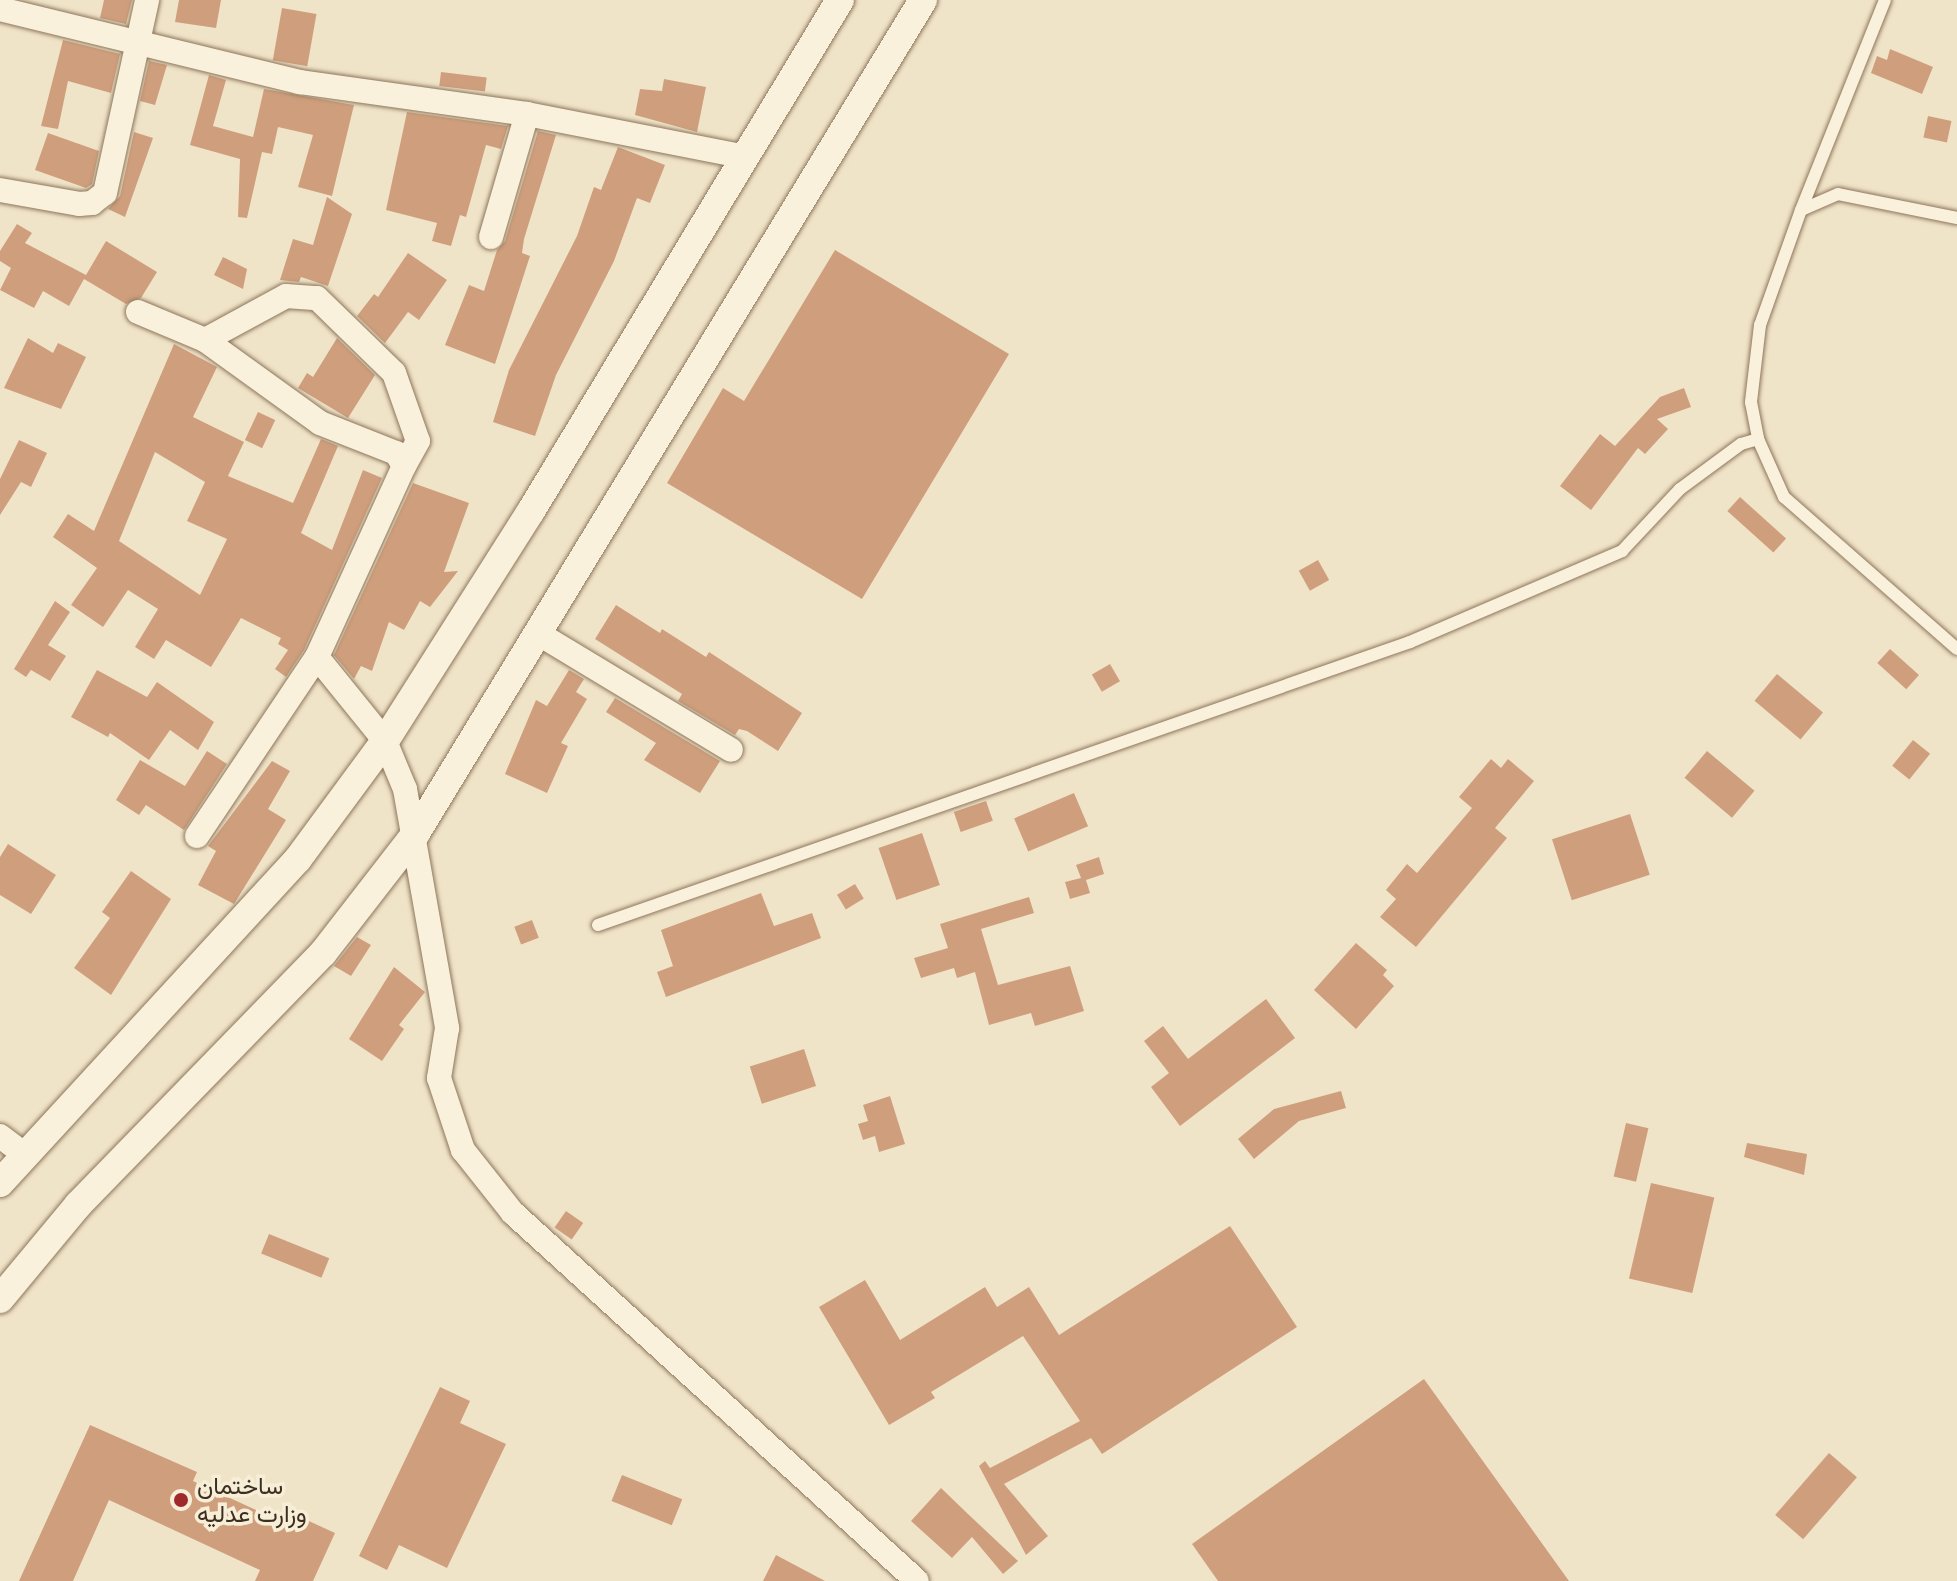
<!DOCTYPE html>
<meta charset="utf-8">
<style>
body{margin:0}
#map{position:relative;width:1957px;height:1581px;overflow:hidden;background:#f0e4c8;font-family:Lora,Vazirmatn,serif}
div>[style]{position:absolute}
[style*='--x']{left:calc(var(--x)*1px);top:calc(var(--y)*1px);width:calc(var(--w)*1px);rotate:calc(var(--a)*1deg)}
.building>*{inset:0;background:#cf9f7d;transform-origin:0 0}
.roads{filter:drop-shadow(0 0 2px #8d765c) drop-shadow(0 0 2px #8d765c)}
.service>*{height:12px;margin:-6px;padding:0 6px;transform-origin:6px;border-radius:6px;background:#faf1dc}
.minor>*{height:24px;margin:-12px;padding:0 12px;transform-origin:12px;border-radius:12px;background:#faf1dc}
.tertiary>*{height:28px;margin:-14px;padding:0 14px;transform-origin:14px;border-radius:14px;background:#faf1dc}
.dots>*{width:22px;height:22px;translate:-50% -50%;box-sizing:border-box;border:4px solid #f7eed8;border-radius:50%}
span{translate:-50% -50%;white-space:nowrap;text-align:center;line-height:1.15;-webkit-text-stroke:7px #f7eed8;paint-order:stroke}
.poi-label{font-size:24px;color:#3d2e20}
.left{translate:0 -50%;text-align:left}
</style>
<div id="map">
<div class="building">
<div style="clip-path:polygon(104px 0,132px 0,126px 24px,100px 18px)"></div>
<div style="clip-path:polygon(179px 0,221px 0,216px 28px,175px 22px)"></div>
<div style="left:282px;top:8px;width:35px;height:53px;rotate:10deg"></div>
<div style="clip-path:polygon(63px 40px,120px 54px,111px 93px,68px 81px,58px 129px,41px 126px)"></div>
<div style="clip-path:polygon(1890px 49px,1933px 67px,1922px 94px,1871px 73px,1877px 56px,1887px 60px)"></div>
<div style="clip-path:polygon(149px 61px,167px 65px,155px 105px,140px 101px)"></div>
<div style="left:441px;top:72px;width:46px;height:14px;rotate:7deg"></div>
<div style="clip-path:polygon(209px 75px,226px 80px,213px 126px,253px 137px,264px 89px,354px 105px,332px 196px,298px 187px,313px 135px,278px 127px,272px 154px,262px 152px,247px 218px,238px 217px,240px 159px,190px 145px)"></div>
<div style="clip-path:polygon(664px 79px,706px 87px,697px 132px,635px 115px,640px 89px,662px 91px)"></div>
<div style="clip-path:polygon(407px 112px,508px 126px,501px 149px,486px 145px,466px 217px,460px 215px,451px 246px,432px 241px,437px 223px,386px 210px)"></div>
<div style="left:1928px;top:116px;width:24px;height:22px;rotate:12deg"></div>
<div style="clip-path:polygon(538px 131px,556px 135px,524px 239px,522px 253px,530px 256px,495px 364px,445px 345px,469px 285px,484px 291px,497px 250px,505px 241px)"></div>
<div style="clip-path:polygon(134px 132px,153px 138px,125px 217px,108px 209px,120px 196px)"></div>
<div style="clip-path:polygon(48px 133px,99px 151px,92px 184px,86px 188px,35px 170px)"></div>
<div style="clip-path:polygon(618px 147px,665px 165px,650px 203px,637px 198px,614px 261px,556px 375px,535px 436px,493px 422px,509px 370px,577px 236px,594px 187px,601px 190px)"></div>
<div style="clip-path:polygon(327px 197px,352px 214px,328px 286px,301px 277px,299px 282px,280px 280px,293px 239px,313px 245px)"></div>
<div style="clip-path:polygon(17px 224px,32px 233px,25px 243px,86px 275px,106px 241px,157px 272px,141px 298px,126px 304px,84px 279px,69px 306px,43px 291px,34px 308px,0 290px,11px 268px,0 261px,0 251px)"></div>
<div style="clip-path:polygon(835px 250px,1009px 354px,862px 599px,667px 483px,723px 388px,744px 401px)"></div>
<div style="clip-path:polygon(408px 253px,447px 280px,419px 320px,408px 312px,385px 343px,357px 316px,374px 294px,378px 297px)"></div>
<div style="clip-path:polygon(223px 257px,247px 269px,243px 289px,214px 275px)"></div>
<div style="clip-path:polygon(28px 338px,53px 353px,58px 343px,86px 357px,61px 409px,4px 388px)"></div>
<div style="clip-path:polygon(337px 338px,375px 375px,348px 418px,298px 388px,307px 373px,313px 377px)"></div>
<div style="clip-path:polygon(evenodd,174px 344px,217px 367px,193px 417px,244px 442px,228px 476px,293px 503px,321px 439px,338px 446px,301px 533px,332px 550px,363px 470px,382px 478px,304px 650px,286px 677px,275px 669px,288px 650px,278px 644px,281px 638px,241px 618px,211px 667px,166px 640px,154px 659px,135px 647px,158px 609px,128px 590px,103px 627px,71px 605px,97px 568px,53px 537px,68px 514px,94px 531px,174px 344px,155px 452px,205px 482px,187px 521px,227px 539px,200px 595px,119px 541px,155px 452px)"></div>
<div style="clip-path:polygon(1684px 388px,1691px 407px,1657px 419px,1668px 429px,1645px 454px,1638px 448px,1591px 510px,1560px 486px,1600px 434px,1615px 446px,1660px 397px)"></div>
<div style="left:258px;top:412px;width:19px;height:31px;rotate:25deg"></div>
<div style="clip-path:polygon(19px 440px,47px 453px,31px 487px,21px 482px,0 515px,0 479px)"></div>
<div style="clip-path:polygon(413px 483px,469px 503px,444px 572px,458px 571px,430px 607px,420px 601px,404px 630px,389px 622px,372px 671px,361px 666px,354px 679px,334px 655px)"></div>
<div style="left:1740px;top:497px;width:62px;height:19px;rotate:42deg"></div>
<div style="left:1318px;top:560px;width:23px;height:22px;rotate:61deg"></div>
<div style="clip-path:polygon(55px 601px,70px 612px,48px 645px,66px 656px,50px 681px,31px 670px,26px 677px,14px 669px)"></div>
<div style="clip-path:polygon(616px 605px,660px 633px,662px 629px,706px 657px,709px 652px,802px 713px,778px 751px,747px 731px,739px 729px,735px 735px,678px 701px,682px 694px,595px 639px)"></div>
<div style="left:1890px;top:649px;width:39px;height:19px;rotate:42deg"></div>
<div style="left:1110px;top:664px;width:20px;height:21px;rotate:60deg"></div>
<div style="clip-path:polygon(97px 670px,147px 697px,157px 682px,214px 722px,198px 750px,170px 730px,149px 760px,110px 733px,108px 737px,71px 717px)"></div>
<div style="clip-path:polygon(569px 670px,584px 679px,576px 692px,587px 699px,561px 743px,568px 746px,547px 793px,505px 774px,536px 700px,547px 706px)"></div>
<div style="left:1777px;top:674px;width:60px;height:35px;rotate:40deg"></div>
<div style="clip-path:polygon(615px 698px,720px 761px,700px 793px,644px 760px,656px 743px,606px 712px)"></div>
<div style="left:1913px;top:740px;width:22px;height:33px;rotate:39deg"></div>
<div style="clip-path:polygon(207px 751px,227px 764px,184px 830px,146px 805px,139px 815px,116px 800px,140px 760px,185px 786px)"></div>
<div style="left:1707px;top:751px;width:62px;height:35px;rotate:40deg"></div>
<div style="clip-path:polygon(1491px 759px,1501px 768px,1508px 759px,1534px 781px,1495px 828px,1507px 838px,1416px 947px,1380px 917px,1396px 899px,1386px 890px,1407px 864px,1417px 873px,1472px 808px,1459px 797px)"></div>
<div style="clip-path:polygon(272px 761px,290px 771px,268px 809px,286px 820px,234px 904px,198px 885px,216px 851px,208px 846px)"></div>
<div style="left:1074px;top:793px;width:36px;height:65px;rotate:67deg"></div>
<div style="left:986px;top:801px;width:21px;height:34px;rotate:71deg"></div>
<div style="left:1630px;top:814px;width:64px;height:82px;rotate:72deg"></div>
<div style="left:922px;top:833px;width:55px;height:46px;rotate:71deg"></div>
<div style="clip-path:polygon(8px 844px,56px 875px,31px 914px,0 895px,0 857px)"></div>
<div style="clip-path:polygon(1099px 857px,1104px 874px,1086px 880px,1090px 893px,1070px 899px,1065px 882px,1081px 878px,1076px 865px)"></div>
<div style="clip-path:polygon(131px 871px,171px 899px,111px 995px,74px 968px,110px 918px,102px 912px)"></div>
<div style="left:855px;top:884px;width:17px;height:21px;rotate:59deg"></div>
<div style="clip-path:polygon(761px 893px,774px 926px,812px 913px,821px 938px,666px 997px,657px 972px,673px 966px,661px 930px)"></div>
<div style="clip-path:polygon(1029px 897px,1034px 913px,981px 929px,998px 985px,1070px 966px,1084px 1011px,1035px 1026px,1031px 1013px,989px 1025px,975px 972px,957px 978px,954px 968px,921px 978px,914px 958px,948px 948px,940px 924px)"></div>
<div style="left:532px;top:920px;width:19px;height:19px;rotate:69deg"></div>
<div style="clip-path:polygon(357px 937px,371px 945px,351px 976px,334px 966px)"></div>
<div style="clip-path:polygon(1356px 943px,1387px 970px,1383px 975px,1394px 986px,1356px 1029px,1314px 990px)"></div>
<div style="clip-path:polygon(394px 967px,425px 992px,399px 1025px,404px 1029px,382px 1061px,349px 1039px)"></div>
<div style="clip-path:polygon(1266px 999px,1295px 1038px,1180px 1126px,1151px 1087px,1169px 1073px,1144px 1041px,1163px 1026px,1188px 1059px)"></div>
<div style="left:804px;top:1049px;width:39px;height:57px;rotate:72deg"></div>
<div style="clip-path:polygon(1341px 1091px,1346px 1108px,1299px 1121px,1254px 1159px,1238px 1139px,1274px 1109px)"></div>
<div style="clip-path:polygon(890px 1096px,905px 1144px,879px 1152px,875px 1136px,863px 1140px,858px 1124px,868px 1121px,863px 1105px)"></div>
<div style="left:1626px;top:1123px;width:23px;height:55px;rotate:13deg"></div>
<div style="clip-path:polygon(1747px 1143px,1807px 1154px,1804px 1175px,1744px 1157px)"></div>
<div style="left:1651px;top:1183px;width:65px;height:98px;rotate:13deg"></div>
<div style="left:566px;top:1211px;width:21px;height:20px;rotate:35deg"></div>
<div style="clip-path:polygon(1230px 1226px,1297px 1327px,1102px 1454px,1091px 1438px,1004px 1484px,1048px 1536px,1026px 1555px,979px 1466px,985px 1461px,990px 1468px,1080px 1421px,1023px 1336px,931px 1392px,935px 1398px,889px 1425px,819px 1307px,865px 1280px,900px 1340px,985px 1287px,997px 1307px,1029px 1287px,1059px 1335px)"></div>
<div style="left:269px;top:1234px;width:65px;height:21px;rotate:22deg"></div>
<div style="clip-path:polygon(1424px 1379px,1569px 1581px,1218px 1581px,1192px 1544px)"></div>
<div style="clip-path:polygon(440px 1387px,470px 1401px,460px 1423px,506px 1444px,447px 1568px,399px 1545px,387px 1570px,359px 1556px)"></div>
<div style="clip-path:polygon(90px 1425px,197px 1472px,193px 1481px,282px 1522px,287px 1511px,335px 1533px,313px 1581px,255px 1581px,260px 1570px,109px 1500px,73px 1581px,19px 1581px)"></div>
<div style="left:1829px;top:1453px;width:37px;height:82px;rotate:41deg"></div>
<div style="left:622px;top:1475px;width:65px;height:28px;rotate:22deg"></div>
<div style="clip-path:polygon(941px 1488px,968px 1514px,1018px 1561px,1003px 1574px,972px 1537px,952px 1558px,911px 1521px)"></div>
<div style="clip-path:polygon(776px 1555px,825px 1581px,763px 1581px)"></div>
</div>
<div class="roads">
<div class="service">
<div style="--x:1801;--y:210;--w:226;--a:-68.2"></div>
<div style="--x:1957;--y:218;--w:121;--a:-168.6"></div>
<div style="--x:1838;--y:194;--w:40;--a:156.6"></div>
<div style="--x:1801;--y:210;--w:122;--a:109.6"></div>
<div style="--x:1760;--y:325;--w:78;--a:96.7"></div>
<div style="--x:1751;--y:402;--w:38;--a:79"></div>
<div style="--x:1758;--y:439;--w:64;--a:65.9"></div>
<div style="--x:1784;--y:497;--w:230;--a:41.3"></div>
<div style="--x:598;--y:925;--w:860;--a:-19.21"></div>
<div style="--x:1410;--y:642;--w:231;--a:-23.2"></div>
<div style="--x:1622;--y:551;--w:85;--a:-46.9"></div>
<div style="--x:1680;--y:489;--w:76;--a:-36.4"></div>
<div style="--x:1741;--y:444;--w:18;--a:-16"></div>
</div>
<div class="minor">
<div style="--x:0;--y:9;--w:309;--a:13.7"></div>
<div style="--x:300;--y:82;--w:229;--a:8"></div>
<div style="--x:527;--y:114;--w:219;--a:11.1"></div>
<div style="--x:0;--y:190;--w:80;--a:10"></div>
<div style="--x:79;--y:204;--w:13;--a:-4"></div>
<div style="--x:92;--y:203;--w:16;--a:-38"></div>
<div style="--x:105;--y:193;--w:198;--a:-77.7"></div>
<div style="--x:491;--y:237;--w:128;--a:-73.7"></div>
<div style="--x:138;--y:312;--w:73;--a:22.7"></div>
<div style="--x:205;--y:340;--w:142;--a:35.8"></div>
<div style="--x:320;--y:423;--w:82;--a:21.5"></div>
<div style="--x:396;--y:453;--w:15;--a:58"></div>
<div style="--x:404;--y:466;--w:210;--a:114.5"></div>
<div style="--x:317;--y:657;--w:108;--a:51"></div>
<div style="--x:385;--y:741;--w:52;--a:67.4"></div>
<div style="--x:405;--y:789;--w:243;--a:80"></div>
<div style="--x:447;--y:1028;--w:51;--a:99.1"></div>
<div style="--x:439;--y:1078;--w:76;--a:71.6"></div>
<div style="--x:463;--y:1150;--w:80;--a:51.6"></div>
<div style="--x:513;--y:1213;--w:546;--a:42.33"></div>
<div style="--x:205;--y:340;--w:92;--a:-28.5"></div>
<div style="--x:286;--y:296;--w:31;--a:4"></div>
<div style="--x:317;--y:298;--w:107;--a:44.2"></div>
<div style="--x:394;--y:373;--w:72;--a:70.6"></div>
<div style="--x:418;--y:441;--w:29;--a:119"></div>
<div style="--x:539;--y:634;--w:224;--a:31.1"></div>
<div style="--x:197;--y:836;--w:216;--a:-56.2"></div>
<div style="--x:0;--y:1136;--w:30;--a:37"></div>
</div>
<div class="tertiary">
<div style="--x:0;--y:1183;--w:440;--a:-47.4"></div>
<div style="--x:298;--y:859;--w:147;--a:-53.6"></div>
<div style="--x:385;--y:741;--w:272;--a:-57.6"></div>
<div style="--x:531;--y:511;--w:597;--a:-58.84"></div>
<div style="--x:0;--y:1299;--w:122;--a:-50.3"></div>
<div style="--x:78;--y:1205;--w:351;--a:-45.8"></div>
<div style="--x:323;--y:953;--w:152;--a:-52.2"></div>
<div style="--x:416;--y:833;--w:975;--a:-58.67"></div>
</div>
</div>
<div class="dots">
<div style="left:181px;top:1500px;background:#9e2a2b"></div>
</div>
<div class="poi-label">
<span class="left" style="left:197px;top:1500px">ساختمان<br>وزارت عدلیه</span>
</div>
</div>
